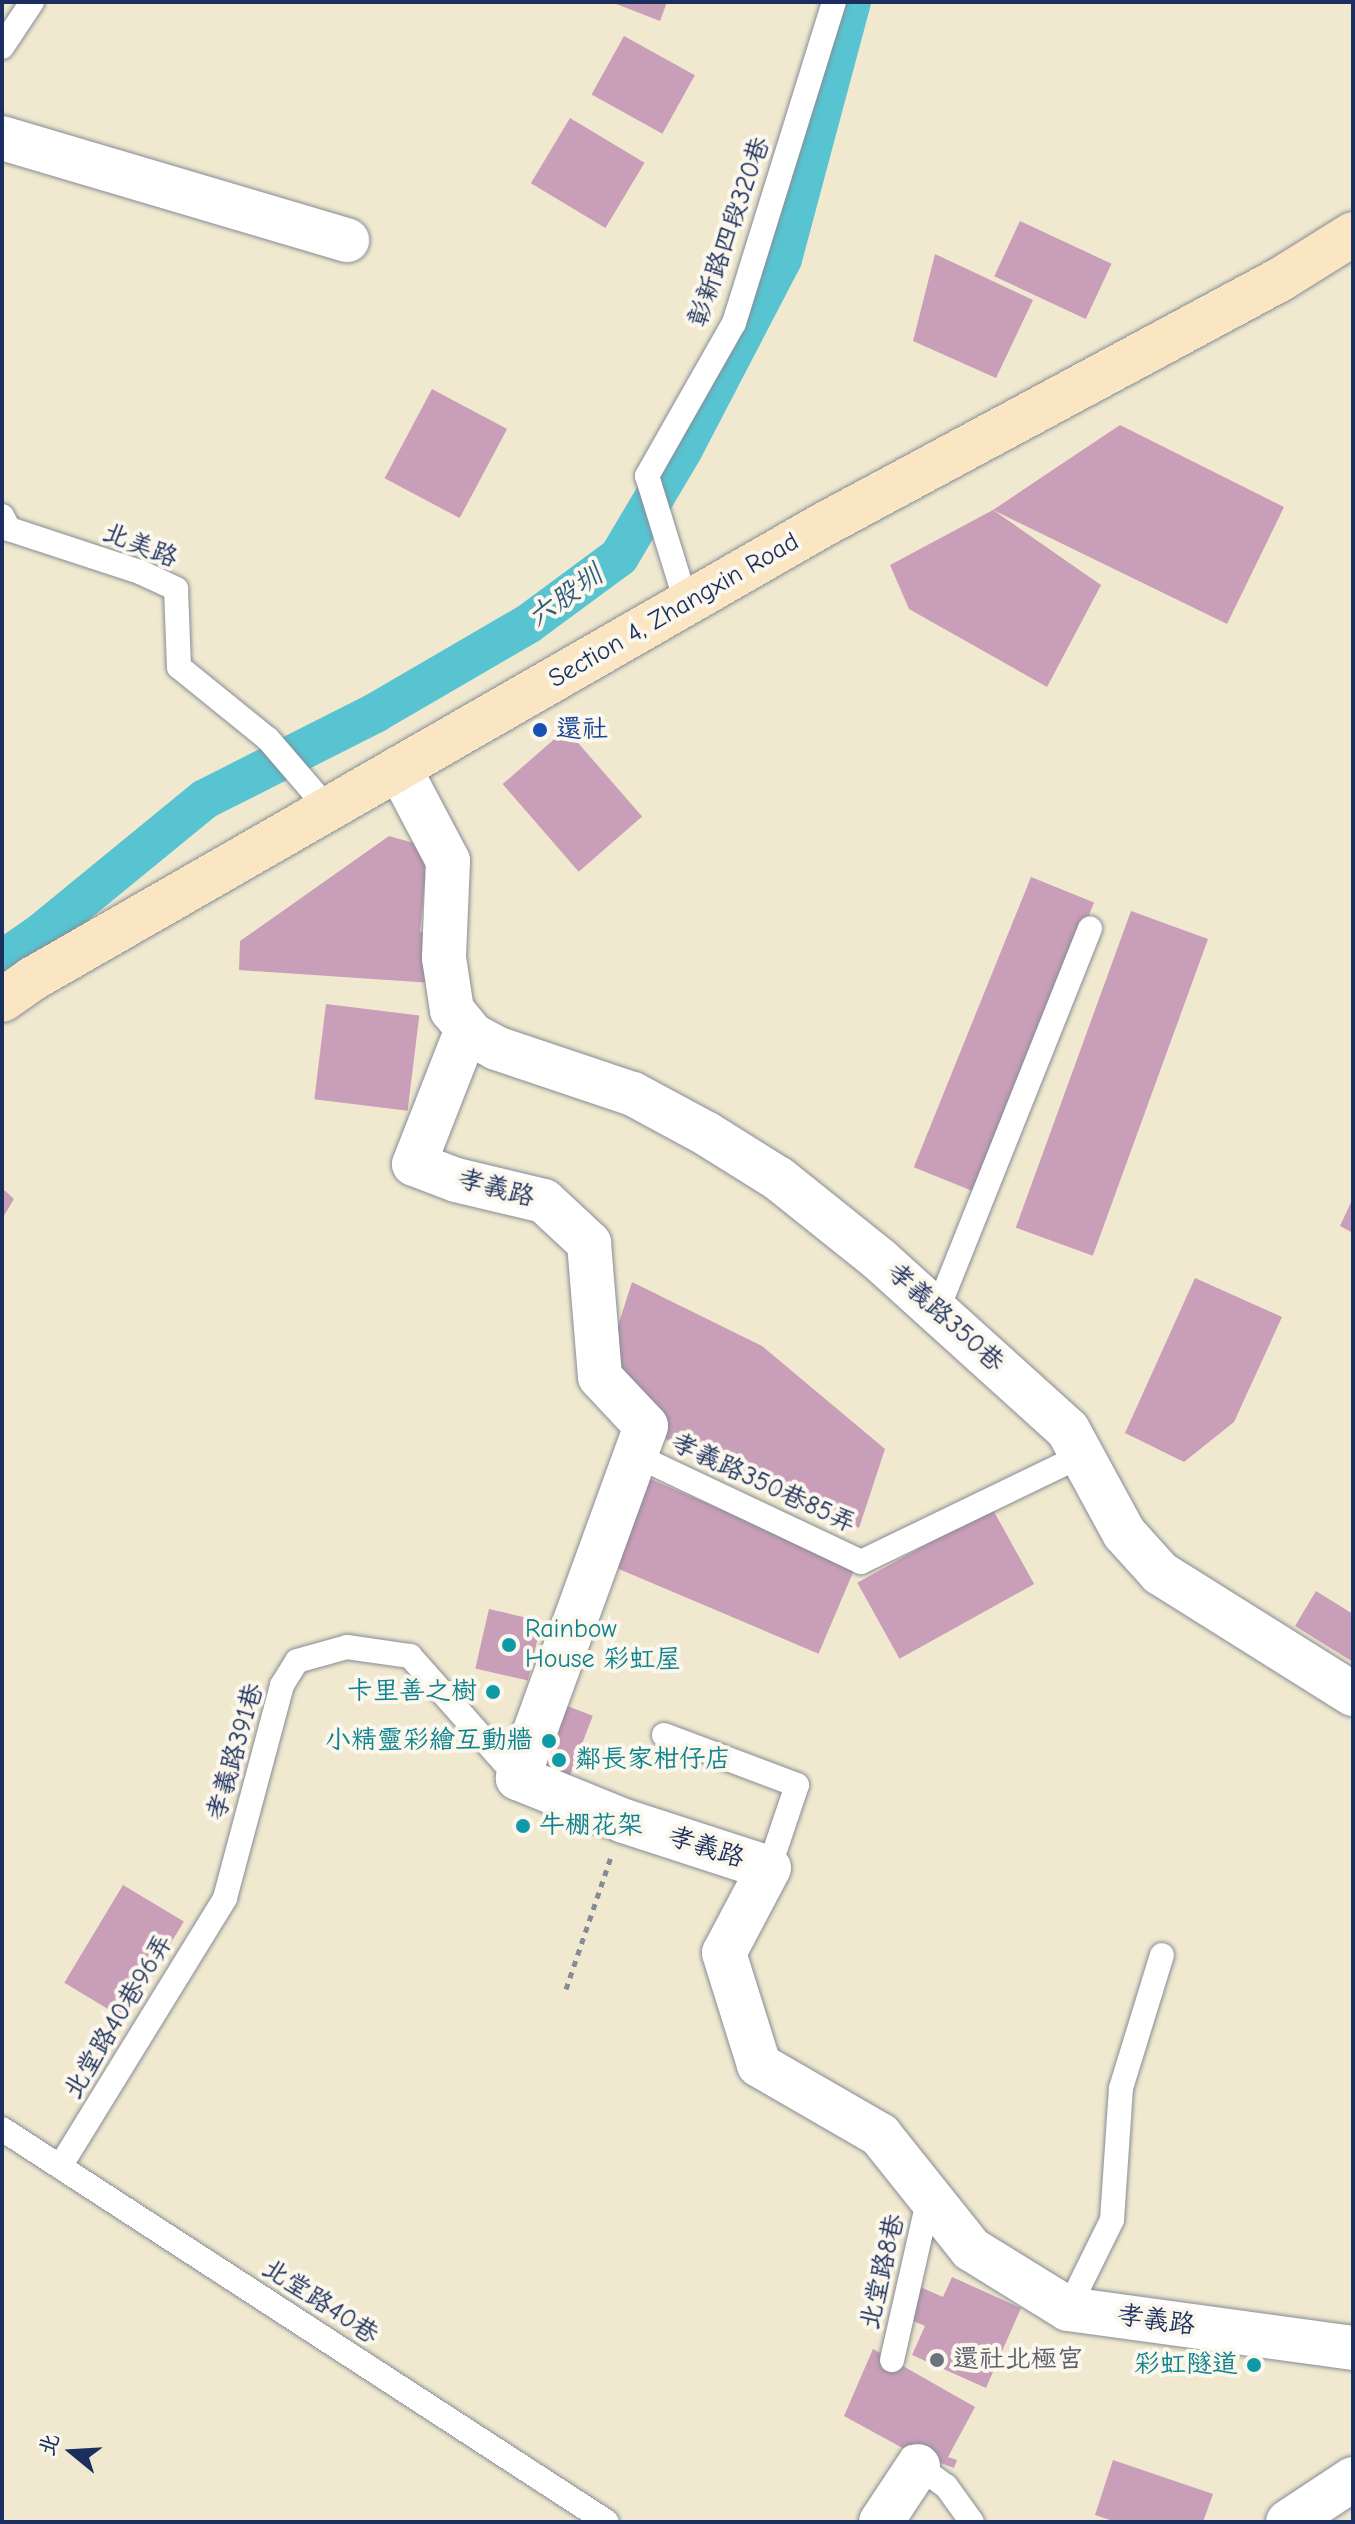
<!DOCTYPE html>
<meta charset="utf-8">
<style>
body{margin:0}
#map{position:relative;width:1355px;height:2524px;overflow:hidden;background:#f1e9cf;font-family:"Comic Neue","LXGW WenKai TC",sans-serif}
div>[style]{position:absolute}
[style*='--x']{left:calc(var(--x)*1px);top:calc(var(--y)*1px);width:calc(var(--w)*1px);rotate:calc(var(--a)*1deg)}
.canal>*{height:40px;margin:-20px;padding:0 20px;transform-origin:20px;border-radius:20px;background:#58c4d1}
.building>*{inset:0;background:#c99eb9;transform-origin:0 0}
.path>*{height:5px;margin-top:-2.5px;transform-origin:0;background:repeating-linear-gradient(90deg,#868c96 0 6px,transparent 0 12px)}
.roads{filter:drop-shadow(0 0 2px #868c96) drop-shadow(0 0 2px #868c96)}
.lane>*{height:24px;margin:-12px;padding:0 12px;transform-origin:12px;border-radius:12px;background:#fff}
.street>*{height:44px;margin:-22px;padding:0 22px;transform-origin:22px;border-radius:22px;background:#fff}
.secondary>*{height:44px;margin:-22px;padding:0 22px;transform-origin:22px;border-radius:22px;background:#fbe6c3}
.dots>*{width:22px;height:22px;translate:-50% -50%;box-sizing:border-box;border:4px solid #fbf7ec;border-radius:50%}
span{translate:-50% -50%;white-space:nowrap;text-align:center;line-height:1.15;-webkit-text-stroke:8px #fbf7ec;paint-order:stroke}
.street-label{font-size:26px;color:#1b2f5e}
.transit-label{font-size:26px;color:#164399}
.left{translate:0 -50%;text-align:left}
.culture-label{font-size:26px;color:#0d838f}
.right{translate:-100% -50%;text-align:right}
.worship-label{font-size:26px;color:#5b616d}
.water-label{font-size:28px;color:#2d5c80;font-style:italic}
.frame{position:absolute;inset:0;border:4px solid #1b2f5e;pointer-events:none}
.north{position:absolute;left:32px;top:2412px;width:80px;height:80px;-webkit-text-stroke:6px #fbf7ec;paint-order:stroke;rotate:288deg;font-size:22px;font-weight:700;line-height:32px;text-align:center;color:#1b2f5e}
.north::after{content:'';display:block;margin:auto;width:28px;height:36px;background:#1b2f5e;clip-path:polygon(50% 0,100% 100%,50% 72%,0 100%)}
</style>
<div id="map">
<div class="canal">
<div style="--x:2;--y:960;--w:46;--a:-34.4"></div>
<div style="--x:40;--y:934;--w:213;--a:-39.3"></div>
<div style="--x:205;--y:799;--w:191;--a:-26.8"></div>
<div style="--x:375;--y:713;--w:177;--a:-30.2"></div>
<div style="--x:528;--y:624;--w:113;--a:-36.4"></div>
<div style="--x:619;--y:557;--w:126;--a:-59.3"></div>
<div style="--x:683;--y:449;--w:214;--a:-62.5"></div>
<div style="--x:782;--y:259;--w:266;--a:-75"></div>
</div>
<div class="building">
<div style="clip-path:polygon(611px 2px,667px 2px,660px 21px)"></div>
<div style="left:624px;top:36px;width:81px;height:67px;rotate:29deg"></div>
<div style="left:570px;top:118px;width:87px;height:76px;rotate:31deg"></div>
<div style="left:1020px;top:221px;width:101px;height:61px;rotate:25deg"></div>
<div style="clip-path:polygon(935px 254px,1033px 300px,996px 378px,913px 341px)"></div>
<div style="left:432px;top:389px;width:85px;height:101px;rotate:28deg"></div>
<div style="clip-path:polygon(1120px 425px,1284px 507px,1227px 624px,993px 510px,1101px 585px,1047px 687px,909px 609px,890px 565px,993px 510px)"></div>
<div style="left:566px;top:729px;width:116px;height:84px;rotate:49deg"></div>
<div style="clip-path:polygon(389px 836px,428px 847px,420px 932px,450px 938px,447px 984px,239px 970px,240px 941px)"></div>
<div style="left:1031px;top:877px;width:68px;height:313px;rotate:22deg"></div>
<div style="left:1131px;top:911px;width:82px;height:337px;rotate:20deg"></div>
<div style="left:326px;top:1004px;width:94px;height:96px;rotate:7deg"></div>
<div style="clip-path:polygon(2px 1188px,14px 1199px,2px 1219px)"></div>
<div style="clip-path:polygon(1353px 1198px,1353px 1233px,1340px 1226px)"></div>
<div style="clip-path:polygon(1195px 1278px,1282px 1317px,1234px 1422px,1184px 1462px,1125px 1433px)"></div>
<div style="clip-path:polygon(632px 1282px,762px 1346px,885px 1449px,859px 1528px,667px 1440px,607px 1360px)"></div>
<div style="left:643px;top:1476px;width:231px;height:95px;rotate:23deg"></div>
<div style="left:992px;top:1508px;width:87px;height:154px;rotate:61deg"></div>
<div style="clip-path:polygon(1316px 1591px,1353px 1614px,1353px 1662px,1295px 1626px)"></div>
<div style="left:489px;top:1609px;width:54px;height:61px;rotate:13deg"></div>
<div style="left:562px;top:1704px;width:33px;height:79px;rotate:21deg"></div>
<div style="left:123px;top:1885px;width:71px;height:114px;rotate:31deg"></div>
<div style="clip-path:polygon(952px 2277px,1021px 2308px,986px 2388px,912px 2355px,925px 2326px,902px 2316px,916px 2285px,943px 2297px)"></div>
<div style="clip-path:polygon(873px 2349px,975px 2407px,948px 2457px,957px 2460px,954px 2468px,908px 2451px,844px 2416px)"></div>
<div style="clip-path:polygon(1113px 2460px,1213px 2494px,1203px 2522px,1116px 2522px,1095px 2515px)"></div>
</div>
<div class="path">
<div style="--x:566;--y:1989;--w:139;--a:-71.2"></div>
</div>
<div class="roads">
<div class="lane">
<div style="--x:2;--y:47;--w:54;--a:-56.3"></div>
<div style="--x:2;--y:516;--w:15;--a:62"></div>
<div style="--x:9;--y:529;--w:138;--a:18.2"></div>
<div style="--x:140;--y:572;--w:40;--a:25"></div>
<div style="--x:176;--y:589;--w:78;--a:87.8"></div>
<div style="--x:179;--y:667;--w:114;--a:39"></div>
<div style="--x:268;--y:739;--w:94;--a:49.3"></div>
<div style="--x:687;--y:605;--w:135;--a:-107.2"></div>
<div style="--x:647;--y:476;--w:176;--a:-60.4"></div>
<div style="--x:734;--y:323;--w:336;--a:-72.7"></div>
<div style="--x:937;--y:1311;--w:412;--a:-68.2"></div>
<div style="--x:635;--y:1455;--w:250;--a:25.3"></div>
<div style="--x:861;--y:1562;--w:246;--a:-25.8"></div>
<div style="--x:664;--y:1735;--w:142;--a:20.6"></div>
<div style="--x:797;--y:1785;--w:88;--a:108.6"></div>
<div style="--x:2;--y:2129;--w:721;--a:33.01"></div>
<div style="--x:61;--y:2165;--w:313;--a:-58.4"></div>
<div style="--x:225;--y:1898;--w:220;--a:-75"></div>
<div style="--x:282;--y:1685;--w:28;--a:-58"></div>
<div style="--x:297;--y:1661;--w:52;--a:-15.6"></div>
<div style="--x:347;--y:1647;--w:64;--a:8.1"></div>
<div style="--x:410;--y:1656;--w:163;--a:48.5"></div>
<div style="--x:1068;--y:2309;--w:99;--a:-63.7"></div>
<div style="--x:1112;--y:2220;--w:132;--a:-86.1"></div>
<div style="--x:1121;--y:2088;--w:139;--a:-72.9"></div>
<div style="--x:892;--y:2360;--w:167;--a:-77.2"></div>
<div style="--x:912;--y:2457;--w:11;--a:56"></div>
<div style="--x:918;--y:2466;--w:34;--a:36"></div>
<div style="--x:946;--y:2486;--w:44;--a:54.2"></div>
</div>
<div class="street">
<div style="--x:2;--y:138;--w:360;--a:16.5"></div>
<div style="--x:399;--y:768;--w:105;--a:62.2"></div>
<div style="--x:448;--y:861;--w:97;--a:92.4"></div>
<div style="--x:444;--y:958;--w:53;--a:81.3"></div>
<div style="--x:452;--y:1010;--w:32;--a:51"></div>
<div style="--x:472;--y:1035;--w:27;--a:28"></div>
<div style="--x:496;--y:1048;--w:145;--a:18.6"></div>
<div style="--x:633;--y:1094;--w:84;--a:28.4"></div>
<div style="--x:707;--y:1134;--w:85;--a:32"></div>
<div style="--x:779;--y:1179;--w:129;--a:38.7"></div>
<div style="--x:880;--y:1260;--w:253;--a:42.1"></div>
<div style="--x:1068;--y:1430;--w:117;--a:61.5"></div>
<div style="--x:1124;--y:1533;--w:54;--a:48"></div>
<div style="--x:1160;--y:1573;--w:228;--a:32.1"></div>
<div style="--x:467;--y:1029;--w:145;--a:111.4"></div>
<div style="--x:414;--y:1164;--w:45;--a:20.9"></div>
<div style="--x:456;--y:1180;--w:90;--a:13.4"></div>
<div style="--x:544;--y:1201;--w:62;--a:43"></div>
<div style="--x:589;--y:1243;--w:134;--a:85.3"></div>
<div style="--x:600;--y:1377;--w:67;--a:46.8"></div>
<div style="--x:646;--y:1426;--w:375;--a:110"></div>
<div style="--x:518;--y:1778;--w:114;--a:22.1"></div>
<div style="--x:624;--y:1821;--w:152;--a:18"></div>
<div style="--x:769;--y:1868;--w:96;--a:117.9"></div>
<div style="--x:724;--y:1953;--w:117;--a:72.6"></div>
<div style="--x:759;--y:2065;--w:140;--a:30"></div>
<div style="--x:880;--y:2135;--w:146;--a:51.4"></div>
<div style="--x:971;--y:2249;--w:114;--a:31.7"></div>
<div style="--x:1068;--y:2309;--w:288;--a:7.8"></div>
<div style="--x:881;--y:2522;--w:67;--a:-56.5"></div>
<div style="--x:1288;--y:2522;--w:78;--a:-33.5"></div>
</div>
<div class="secondary">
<div style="--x:2;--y:1000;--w:37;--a:-35"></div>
<div style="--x:32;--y:979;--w:910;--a:-29.86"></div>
<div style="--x:821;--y:526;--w:522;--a:-28.23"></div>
<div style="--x:1281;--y:279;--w:85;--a:-32"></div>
</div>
</div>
<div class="dots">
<div style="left:540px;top:730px;background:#1a4fb4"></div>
<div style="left:509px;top:1645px;background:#0f9aa8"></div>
<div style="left:493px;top:1692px;background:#0f9aa8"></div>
<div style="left:549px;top:1741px;background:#0f9aa8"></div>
<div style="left:559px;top:1760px;background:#0f9aa8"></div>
<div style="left:523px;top:1826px;background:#0f9aa8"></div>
<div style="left:937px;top:2360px;background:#6b7280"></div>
<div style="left:1254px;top:2365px;background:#0f9aa8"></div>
</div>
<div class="street-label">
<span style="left:730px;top:232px;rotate:-71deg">彰新路四段320巷</span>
<span style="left:140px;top:546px;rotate:22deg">北美路</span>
<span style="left:674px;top:611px;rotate:-30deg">Section 4, Zhangxin Road</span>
<span style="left:496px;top:1189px;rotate:15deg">孝義路</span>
<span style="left:945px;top:1318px;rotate:42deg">孝義路350巷</span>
<span style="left:763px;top:1484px;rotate:25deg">孝義路350巷85弄</span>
<span style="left:236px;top:1752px;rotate:-74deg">孝義路391巷</span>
<span style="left:706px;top:1848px;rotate:18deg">孝義路</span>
<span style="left:119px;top:2017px;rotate:-59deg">北堂路40巷96弄</span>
<span style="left:883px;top:2272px;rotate:-77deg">北堂路8巷</span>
<span style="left:320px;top:2302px;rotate:33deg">北堂路40巷</span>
<span style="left:1156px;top:2321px;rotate:8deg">孝義路</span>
</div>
<div class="transit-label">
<span class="left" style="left:556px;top:730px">還社</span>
</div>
<div class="culture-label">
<span class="left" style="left:525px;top:1645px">Rainbow<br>House 彩虹屋</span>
<span class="right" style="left:477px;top:1692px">卡里善之樹</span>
<span class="right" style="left:533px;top:1741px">小精靈彩繪互動牆</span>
<span class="left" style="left:575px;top:1760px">鄰長家柑仔店</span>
<span class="left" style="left:539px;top:1826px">牛棚花架</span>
<span class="right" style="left:1238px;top:2365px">彩虹隧道</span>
</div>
<div class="worship-label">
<span class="left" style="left:953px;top:2360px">還社北極宮</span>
</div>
<div class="water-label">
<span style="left:565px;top:596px;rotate:-36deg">六股圳</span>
</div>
<div class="frame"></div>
<div class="north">北</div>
</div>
